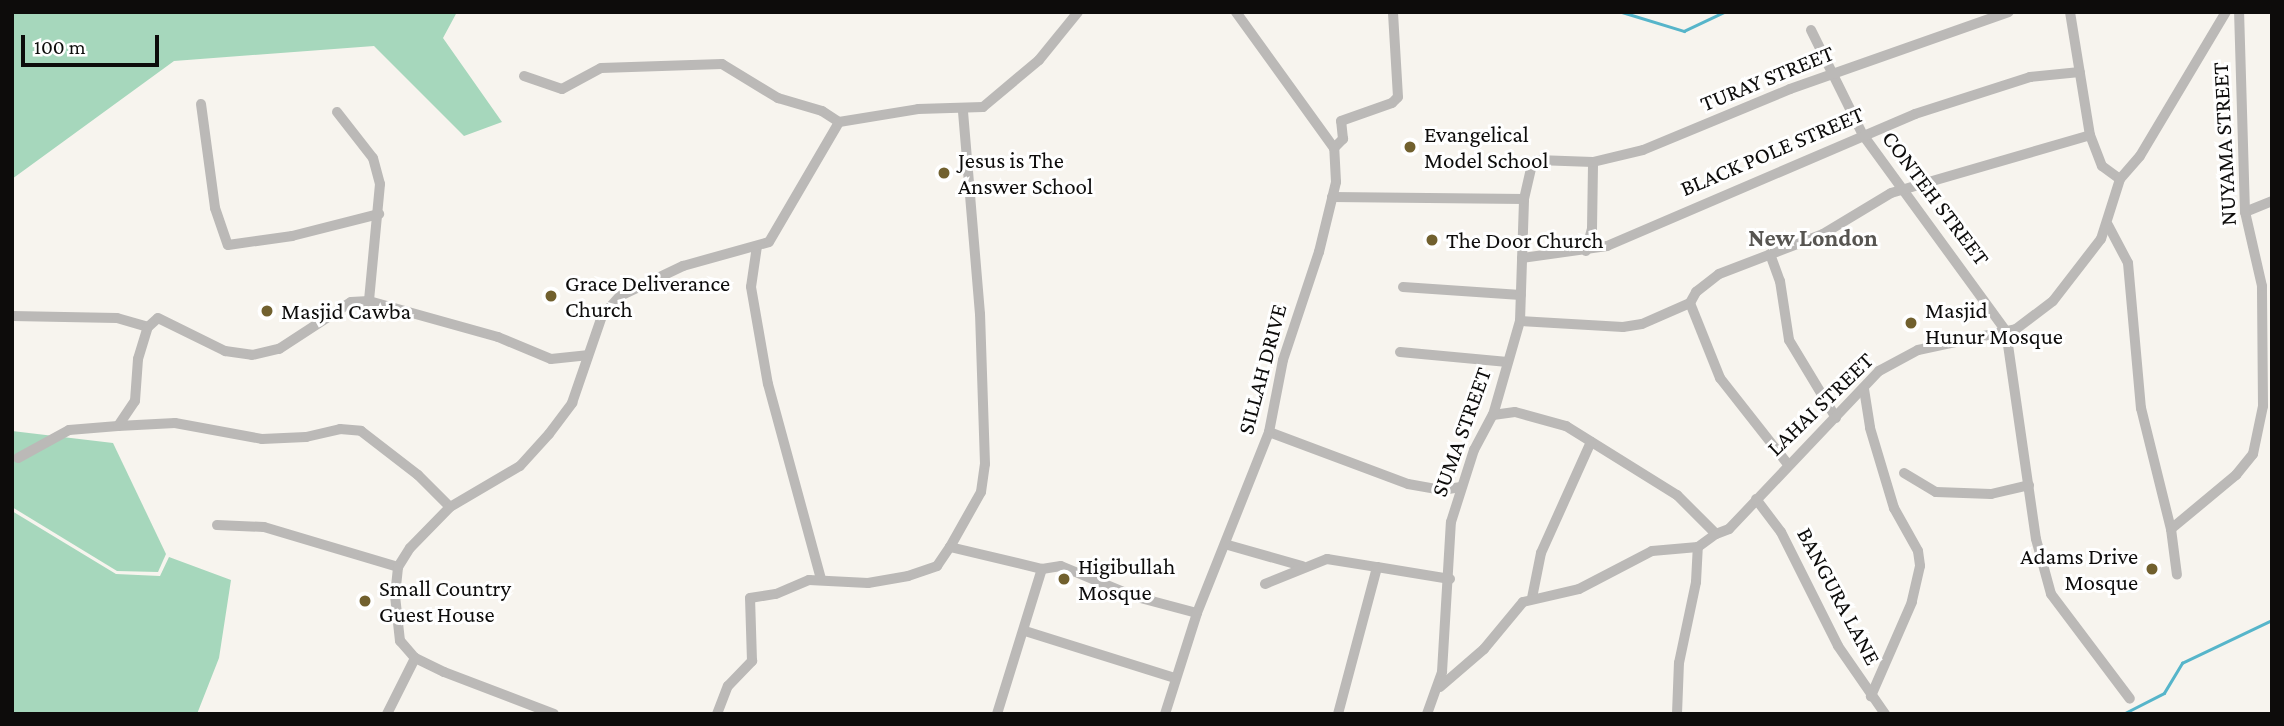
<!DOCTYPE html>
<style>
body{margin:0}
#map{position:relative;width:2284px;height:726px;overflow:hidden;background:#f7f4ee;font-family:"Crimson Pro",serif}
div>[style]{position:absolute}
[style*='--x']{left:calc(var(--x)*1px);top:calc(var(--y)*1px);width:calc(var(--w)*1px);rotate:calc(var(--a)*1deg)}
.green>*{inset:0;background:#a6d7bc}
.stream>*{height:2.5px;margin:-1.25px;padding:0 1.25px;transform-origin:1.25px;border-radius:1.25px;background:#56b5ca}
.street>*{height:10px;margin:-5px;padding:0 5px;transform-origin:5px;border-radius:5px;background:#bbb9b7}
.dots>*{width:19px;height:19px;translate:-50% -50%;box-sizing:border-box;border:4px solid #fff;border-radius:50%}
span{translate:-50% -50%;white-space:nowrap;text-align:center;line-height:1.15;-webkit-text-stroke:6px #fff;paint-order:stroke}
.street-label{font-size:23px;color:#0d0c0b}
.poi-label{font-size:23px;color:#0d0c0b}
.left{translate:0 -50%;text-align:left}
.right{translate:-100% -50%;text-align:right}
.neighbourhood-label{font-size:24px;color:#575551;font-weight:700}
.frame{position:absolute;inset:0;border:14px solid #0d0c0b;pointer-events:none}
.scale{position:absolute;left:21px;top:35px;width:138px;height:32px;box-sizing:border-box;border:4px solid #0d0c0b;border-top:0;padding-left:9px;font-size:21px;line-height:24px;white-space:nowrap;color:#0d0c0b;-webkit-text-stroke:5px #fff;paint-order:stroke}
</style>
<div id="map">
<div class="green">
<div style="clip-path:polygon(12px 12px,457px 12px,443px 38px,502px 122px,464px 136px,374px 46px,174px 61px,12px 179px)"></div>
<div style="clip-path:polygon(12px 431px,113px 443px,166px 554px,158px 572px,117px 571px,12px 507px)"></div>
<div style="clip-path:polygon(12px 511px,116px 574px,160px 576px,169px 557px,231px 580px,219px 658px,197px 714px,12px 714px)"></div>
</div>
<div class="stream">
<div style="--x:1622;--y:12;--w:65;--a:17"></div>
<div style="--x:1684;--y:31;--w:44;--a:-25.4"></div>
<div style="--x:2123;--y:714;--w:46;--a:-27.1"></div>
<div style="--x:2164;--y:693;--w:35;--a:-59"></div>
<div style="--x:2182;--y:663;--w:100;--a:-25.5"></div>
</div>
<div class="street">
<div style="--x:2070;--y:12;--w:125;--a:80.8"></div>
<div style="--x:2090;--y:135;--w:33;--a:69"></div>
<div style="--x:2102;--y:166;--w:22;--a:36"></div>
<div style="--x:1811;--y:30;--w:117;--a:63.7"></div>
<div style="--x:1863;--y:135;--w:243;--a:53.9"></div>
<div style="--x:2006;--y:331;--w:210;--a:81.8"></div>
<div style="--x:2036;--y:539;--w:57;--a:74.7"></div>
<div style="--x:2051;--y:594;--w:131;--a:53"></div>
<div style="--x:524;--y:76;--w:40;--a:18.9"></div>
<div style="--x:562;--y:89;--w:44;--a:-28.3"></div>
<div style="--x:601;--y:68;--w:121;--a:-1.9"></div>
<div style="--x:722;--y:64;--w:66;--a:31.3"></div>
<div style="--x:778;--y:98;--w:46;--a:16.5"></div>
<div style="--x:822;--y:111;--w:20;--a:33"></div>
<div style="--x:201;--y:104;--w:105;--a:82.3"></div>
<div style="--x:215;--y:208;--w:39;--a:71"></div>
<div style="--x:228;--y:245;--w:65;--a:-8"></div>
<div style="--x:292;--y:236;--w:90;--a:-14.2"></div>
<div style="--x:337;--y:112;--w:58;--a:52"></div>
<div style="--x:373;--y:158;--w:27;--a:75"></div>
<div style="--x:380;--y:184;--w:118;--a:95.4"></div>
<div style="--x:1334;--y:148;--w:13;--a:-45"></div>
<div style="--x:1343;--y:139;--w:18;--a:-96"></div>
<div style="--x:1341;--y:121;--w:54;--a:-19.4"></div>
<div style="--x:1392;--y:103;--w:8;--a:-45"></div>
<div style="--x:1398;--y:97;--w:85;--a:-93.4"></div>
<div style="--x:1332;--y:197;--w:192;--a:0.6"></div>
<div style="--x:2245;--y:212;--w:29;--a:-22"></div>
<div style="--x:2108;--y:225;--w:43;--a:62.2"></div>
<div style="--x:2128;--y:263;--w:146;--a:84.9"></div>
<div style="--x:2141;--y:408;--w:125;--a:76.1"></div>
<div style="--x:2171;--y:529;--w:46;--a:82.6"></div>
<div style="--x:757;--y:246;--w:41;--a:98.3"></div>
<div style="--x:751;--y:287;--w:98;--a:80.1"></div>
<div style="--x:768;--y:384;--w:202;--a:74.8"></div>
<div style="--x:1586;--y:251;--w:23;--a:-75"></div>
<div style="--x:1592;--y:229;--w:67;--a:-89.1"></div>
<div style="--x:1770;--y:254;--w:29;--a:70"></div>
<div style="--x:1780;--y:281;--w:60;--a:81.3"></div>
<div style="--x:1789;--y:340;--w:91;--a:58.9"></div>
<div style="--x:1522;--y:258;--w:86;--a:-8"></div>
<div style="--x:1607;--y:246;--w:335;--a:-23.2"></div>
<div style="--x:1915;--y:114;--w:121;--a:-17.8"></div>
<div style="--x:2030;--y:77;--w:50;--a:-5.7"></div>
<div style="--x:1403;--y:287;--w:118;--a:3.9"></div>
<div style="--x:1690;--y:303;--w:13;--a:-61"></div>
<div style="--x:1696;--y:292;--w:29;--a:-38"></div>
<div style="--x:1719;--y:274;--w:111;--a:-21"></div>
<div style="--x:1823;--y:234;--w:79;--a:-31.1"></div>
<div style="--x:1891;--y:193;--w:207;--a:-16.2"></div>
<div style="--x:1690;--y:303;--w:81;--a:68.2"></div>
<div style="--x:1720;--y:378;--w:108;--a:51.8"></div>
<div style="--x:12;--y:316;--w:105;--a:1.1"></div>
<div style="--x:117;--y:318;--w:32;--a:16"></div>
<div style="--x:1520;--y:321;--w:103;--a:3.3"></div>
<div style="--x:1623;--y:327;--w:19;--a:-9"></div>
<div style="--x:1642;--y:324;--w:52;--a:-23.6"></div>
<div style="--x:1400;--y:352;--w:108;--a:5.3"></div>
<div style="--x:1864;--y:389;--w:39;--a:81"></div>
<div style="--x:1870;--y:428;--w:84;--a:73.3"></div>
<div style="--x:1894;--y:508;--w:49;--a:60.8"></div>
<div style="--x:1918;--y:551;--w:15;--a:82"></div>
<div style="--x:1920;--y:566;--w:37;--a:103"></div>
<div style="--x:1912;--y:602;--w:103;--a:113.6"></div>
<div style="--x:1493;--y:415;--w:22;--a:-8"></div>
<div style="--x:1515;--y:412;--w:53;--a:15.4"></div>
<div style="--x:1566;--y:426;--w:131;--a:31.9"></div>
<div style="--x:1677;--y:495;--w:55;--a:45"></div>
<div style="--x:1716;--y:534;--w:14;--a:-21"></div>
<div style="--x:1729;--y:529;--w:218;--a:-46.5"></div>
<div style="--x:1879;--y:371;--w:44;--a:-28.3"></div>
<div style="--x:1918;--y:350;--w:100;--a:-12.1"></div>
<div style="--x:2016;--y:329;--w:46;--a:-37.1"></div>
<div style="--x:2053;--y:301;--w:78;--a:-52.3"></div>
<div style="--x:2101;--y:239;--w:63;--a:-72.4"></div>
<div style="--x:2120;--y:179;--w:30;--a:-49"></div>
<div style="--x:2140;--y:156;--w:168;--a:-59.2"></div>
<div style="--x:118;--y:426;--w:57;--a:-3"></div>
<div style="--x:175;--y:423;--w:88;--a:10.4"></div>
<div style="--x:262;--y:439;--w:44;--a:-2.6"></div>
<div style="--x:306;--y:437;--w:35;--a:-13"></div>
<div style="--x:340;--y:429;--w:21;--a:5"></div>
<div style="--x:361;--y:431;--w:72;--a:37.7"></div>
<div style="--x:418;--y:475;--w:45;--a:45"></div>
<div style="--x:1269;--y:432;--w:148;--a:20.5"></div>
<div style="--x:1408;--y:484;--w:35;--a:10"></div>
<div style="--x:1442;--y:490;--w:19;--a:-9"></div>
<div style="--x:18;--y:458;--w:58;--a:-28.8"></div>
<div style="--x:69;--y:430;--w:49;--a:-4.7"></div>
<div style="--x:118;--y:426;--w:30;--a:-56"></div>
<div style="--x:135;--y:401;--w:42;--a:-85.9"></div>
<div style="--x:138;--y:359;--w:34;--a:-73"></div>
<div style="--x:148;--y:327;--w:13;--a:-42"></div>
<div style="--x:158;--y:318;--w:75;--a:26.2"></div>
<div style="--x:225;--y:351;--w:27;--a:8"></div>
<div style="--x:252;--y:355;--w:28;--a:-13"></div>
<div style="--x:279;--y:349;--w:86;--a:-33.1"></div>
<div style="--x:351;--y:302;--w:18;--a:-3"></div>
<div style="--x:369;--y:301;--w:134;--a:15.6"></div>
<div style="--x:498;--y:337;--w:57;--a:22.5"></div>
<div style="--x:551;--y:359;--w:36;--a:-6"></div>
<div style="--x:1904;--y:473;--w:37;--a:31"></div>
<div style="--x:1936;--y:492;--w:55;--a:2.1"></div>
<div style="--x:1991;--y:494;--w:39;--a:-13"></div>
<div style="--x:1756;--y:499;--w:41;--a:52.9"></div>
<div style="--x:1781;--y:532;--w:127;--a:63.4"></div>
<div style="--x:1838;--y:646;--w:83;--a:55.3"></div>
<div style="--x:217;--y:525;--w:47;--a:2.4"></div>
<div style="--x:264;--y:527;--w:140;--a:16.6"></div>
<div style="--x:2171;--y:529;--w:85;--a:-39.7"></div>
<div style="--x:2236;--y:475;--w:27;--a:-51"></div>
<div style="--x:2253;--y:454;--w:49;--a:-78.2"></div>
<div style="--x:2263;--y:406;--w:120;--a:-90.5"></div>
<div style="--x:2262;--y:286;--w:76;--a:-102.9"></div>
<div style="--x:2245;--y:212;--w:200;--a:-91.7"></div>
<div style="--x:1228;--y:545;--w:77;--a:15.8"></div>
<div style="--x:950;--y:547;--w:63;--a:-60.6"></div>
<div style="--x:981;--y:492;--w:28;--a:-82"></div>
<div style="--x:985;--y:464;--w:150;--a:-91.9"></div>
<div style="--x:980;--y:314;--w:205;--a:-94.8"></div>
<div style="--x:1265;--y:584;--w:67;--a:-22"></div>
<div style="--x:1327;--y:559;--w:51;--a:9.1"></div>
<div style="--x:1532;--y:598;--w:46;--a:-78.7"></div>
<div style="--x:1541;--y:553;--w:122;--a:-65.8"></div>
<div style="--x:1025;--y:631;--w:157;--a:17.4"></div>
<div style="--x:1440;--y:687;--w:58;--a:-40.8"></div>
<div style="--x:1484;--y:649;--w:61;--a:-50.3"></div>
<div style="--x:1523;--y:602;--w:57;--a:-13.1"></div>
<div style="--x:1579;--y:589;--w:82;--a:-27.5"></div>
<div style="--x:1652;--y:551;--w:46;--a:-5"></div>
<div style="--x:1698;--y:547;--w:22;--a:-36"></div>
<div style="--x:387;--y:714;--w:63;--a:-63.4"></div>
<div style="--x:554;--y:714;--w:118;--a:-159.1"></div>
<div style="--x:444;--y:672;--w:32;--a:-154"></div>
<div style="--x:415;--y:658;--w:23;--a:-131"></div>
<div style="--x:400;--y:641;--w:45;--a:-96.3"></div>
<div style="--x:395;--y:596;--w:29;--a:-84"></div>
<div style="--x:398;--y:567;--w:22;--a:-58"></div>
<div style="--x:410;--y:548;--w:57;--a:-45.7"></div>
<div style="--x:450;--y:507;--w:81;--a:-30.4"></div>
<div style="--x:520;--y:466;--w:43;--a:-47.8"></div>
<div style="--x:549;--y:434;--w:39;--a:-53"></div>
<div style="--x:572;--y:403;--w:92;--a:-71"></div>
<div style="--x:602;--y:316;--w:27;--a:-48"></div>
<div style="--x:620;--y:296;--w:70;--a:-25.5"></div>
<div style="--x:683;--y:266;--w:89;--a:-15.6"></div>
<div style="--x:769;--y:242;--w:139;--a:-59.7"></div>
<div style="--x:839;--y:122;--w:80;--a:-9.3"></div>
<div style="--x:918;--y:109;--w:65;--a:-1.8"></div>
<div style="--x:983;--y:107;--w:73;--a:-40"></div>
<div style="--x:1039;--y:60;--w:62;--a:-50.9"></div>
<div style="--x:717;--y:714;--w:30;--a:-69"></div>
<div style="--x:728;--y:686;--w:35;--a:-46"></div>
<div style="--x:752;--y:661;--w:63;--a:-91.8"></div>
<div style="--x:750;--y:598;--w:26;--a:-9"></div>
<div style="--x:776;--y:594;--w:36;--a:-23"></div>
<div style="--x:809;--y:580;--w:59;--a:2.9"></div>
<div style="--x:868;--y:583;--w:41;--a:-9.9"></div>
<div style="--x:908;--y:576;--w:31;--a:-19"></div>
<div style="--x:937;--y:566;--w:23;--a:-56"></div>
<div style="--x:950;--y:547;--w:95;--a:13.4"></div>
<div style="--x:1042;--y:569;--w:19;--a:-9"></div>
<div style="--x:1061;--y:566;--w:78;--a:22.6"></div>
<div style="--x:1133;--y:596;--w:66;--a:14.9"></div>
<div style="--x:997;--y:714;--w:152;--a:-72.8"></div>
<div style="--x:1165;--y:714;--w:106;--a:-72.4"></div>
<div style="--x:1197;--y:613;--w:195;--a:-68.3"></div>
<div style="--x:1269;--y:432;--w:73;--a:-79"></div>
<div style="--x:1283;--y:360;--w:114;--a:-71.6"></div>
<div style="--x:1319;--y:252;--w:72;--a:-76.3"></div>
<div style="--x:1336;--y:182;--w:34;--a:-93"></div>
<div style="--x:1334;--y:148;--w:168;--a:-125.8"></div>
<div style="--x:1338;--y:714;--w:152;--a:-75.1"></div>
<div style="--x:1377;--y:567;--w:74;--a:9.3"></div>
<div style="--x:1427;--y:714;--w:45;--a:-70.3"></div>
<div style="--x:1442;--y:672;--w:150;--a:-86.6"></div>
<div style="--x:1451;--y:522;--w:76;--a:-72.3"></div>
<div style="--x:1474;--y:450;--w:40;--a:-62"></div>
<div style="--x:1493;--y:415;--w:98;--a:-74"></div>
<div style="--x:1520;--y:321;--w:122;--a:-88.1"></div>
<div style="--x:1524;--y:199;--w:36;--a:-77"></div>
<div style="--x:1532;--y:164;--w:6;--a:-39"></div>
<div style="--x:1537;--y:160;--w:56;--a:2"></div>
<div style="--x:1593;--y:162;--w:51;--a:-13.5"></div>
<div style="--x:1643;--y:150;--w:159;--a:-22.5"></div>
<div style="--x:1790;--y:89;--w:232;--a:-19.4"></div>
<div style="--x:1677;--y:714;--w:51;--a:-87.8"></div>
<div style="--x:1679;--y:663;--w:83;--a:-78.1"></div>
<div style="--x:1696;--y:582;--w:35;--a:-87"></div>
</div>
<div class="dots">
<div style="left:1410px;top:147px;background:#71602e"></div>
<div style="left:944px;top:173px;background:#71602e"></div>
<div style="left:1432px;top:240px;background:#71602e"></div>
<div style="left:551px;top:296px;background:#71602e"></div>
<div style="left:267px;top:311px;background:#71602e"></div>
<div style="left:1911px;top:323px;background:#71602e"></div>
<div style="left:2152px;top:569px;background:#71602e"></div>
<div style="left:1064px;top:579px;background:#71602e"></div>
<div style="left:365px;top:601px;background:#71602e"></div>
</div>
<div class="street-label">
<span style="left:1767px;top:78px;rotate:-22deg">TURAY STREET</span>
<span style="left:2224px;top:144px;rotate:-93deg">NUYAMA STREET</span>
<span style="left:1772px;top:151px;rotate:-23deg">BLACK POLE STREET</span>
<span style="left:1936px;top:198px;rotate:53deg">CONTEH STREET</span>
<span style="left:1262px;top:369px;rotate:-75deg">SILLAH DRIVE</span>
<span style="left:1820px;top:404px;rotate:-44deg">LAHAI STREET</span>
<span style="left:1461px;top:432px;rotate:-70deg">SUMA STREET</span>
<span style="left:1839px;top:596px;rotate:62deg">BANGURA LANE</span>
</div>
<div class="poi-label">
<span class="left" style="left:1424px;top:147px">Evangelical<br>Model School</span>
<span class="left" style="left:958px;top:173px">Jesus is The<br>Answer School</span>
<span class="left" style="left:1446px;top:240px">The Door Church</span>
<span class="left" style="left:565px;top:296px">Grace Deliverance<br>Church</span>
<span class="left" style="left:1925px;top:323px">Masjid<br>Hunur Mosque</span>
<span class="left" style="left:281px;top:311px">Masjid Cawba</span>
<span class="right" style="left:2138px;top:569px">Adams Drive<br>Mosque</span>
<span class="left" style="left:1078px;top:579px">Higibullah<br>Mosque</span>
<span class="left" style="left:379px;top:601px">Small Country<br>Guest House</span>
</div>
<div class="neighbourhood-label">
<span style="left:1813px;top:238px">New London</span>
</div>
<div class="frame"></div>
<div class="scale">100 m</div>
</div>
